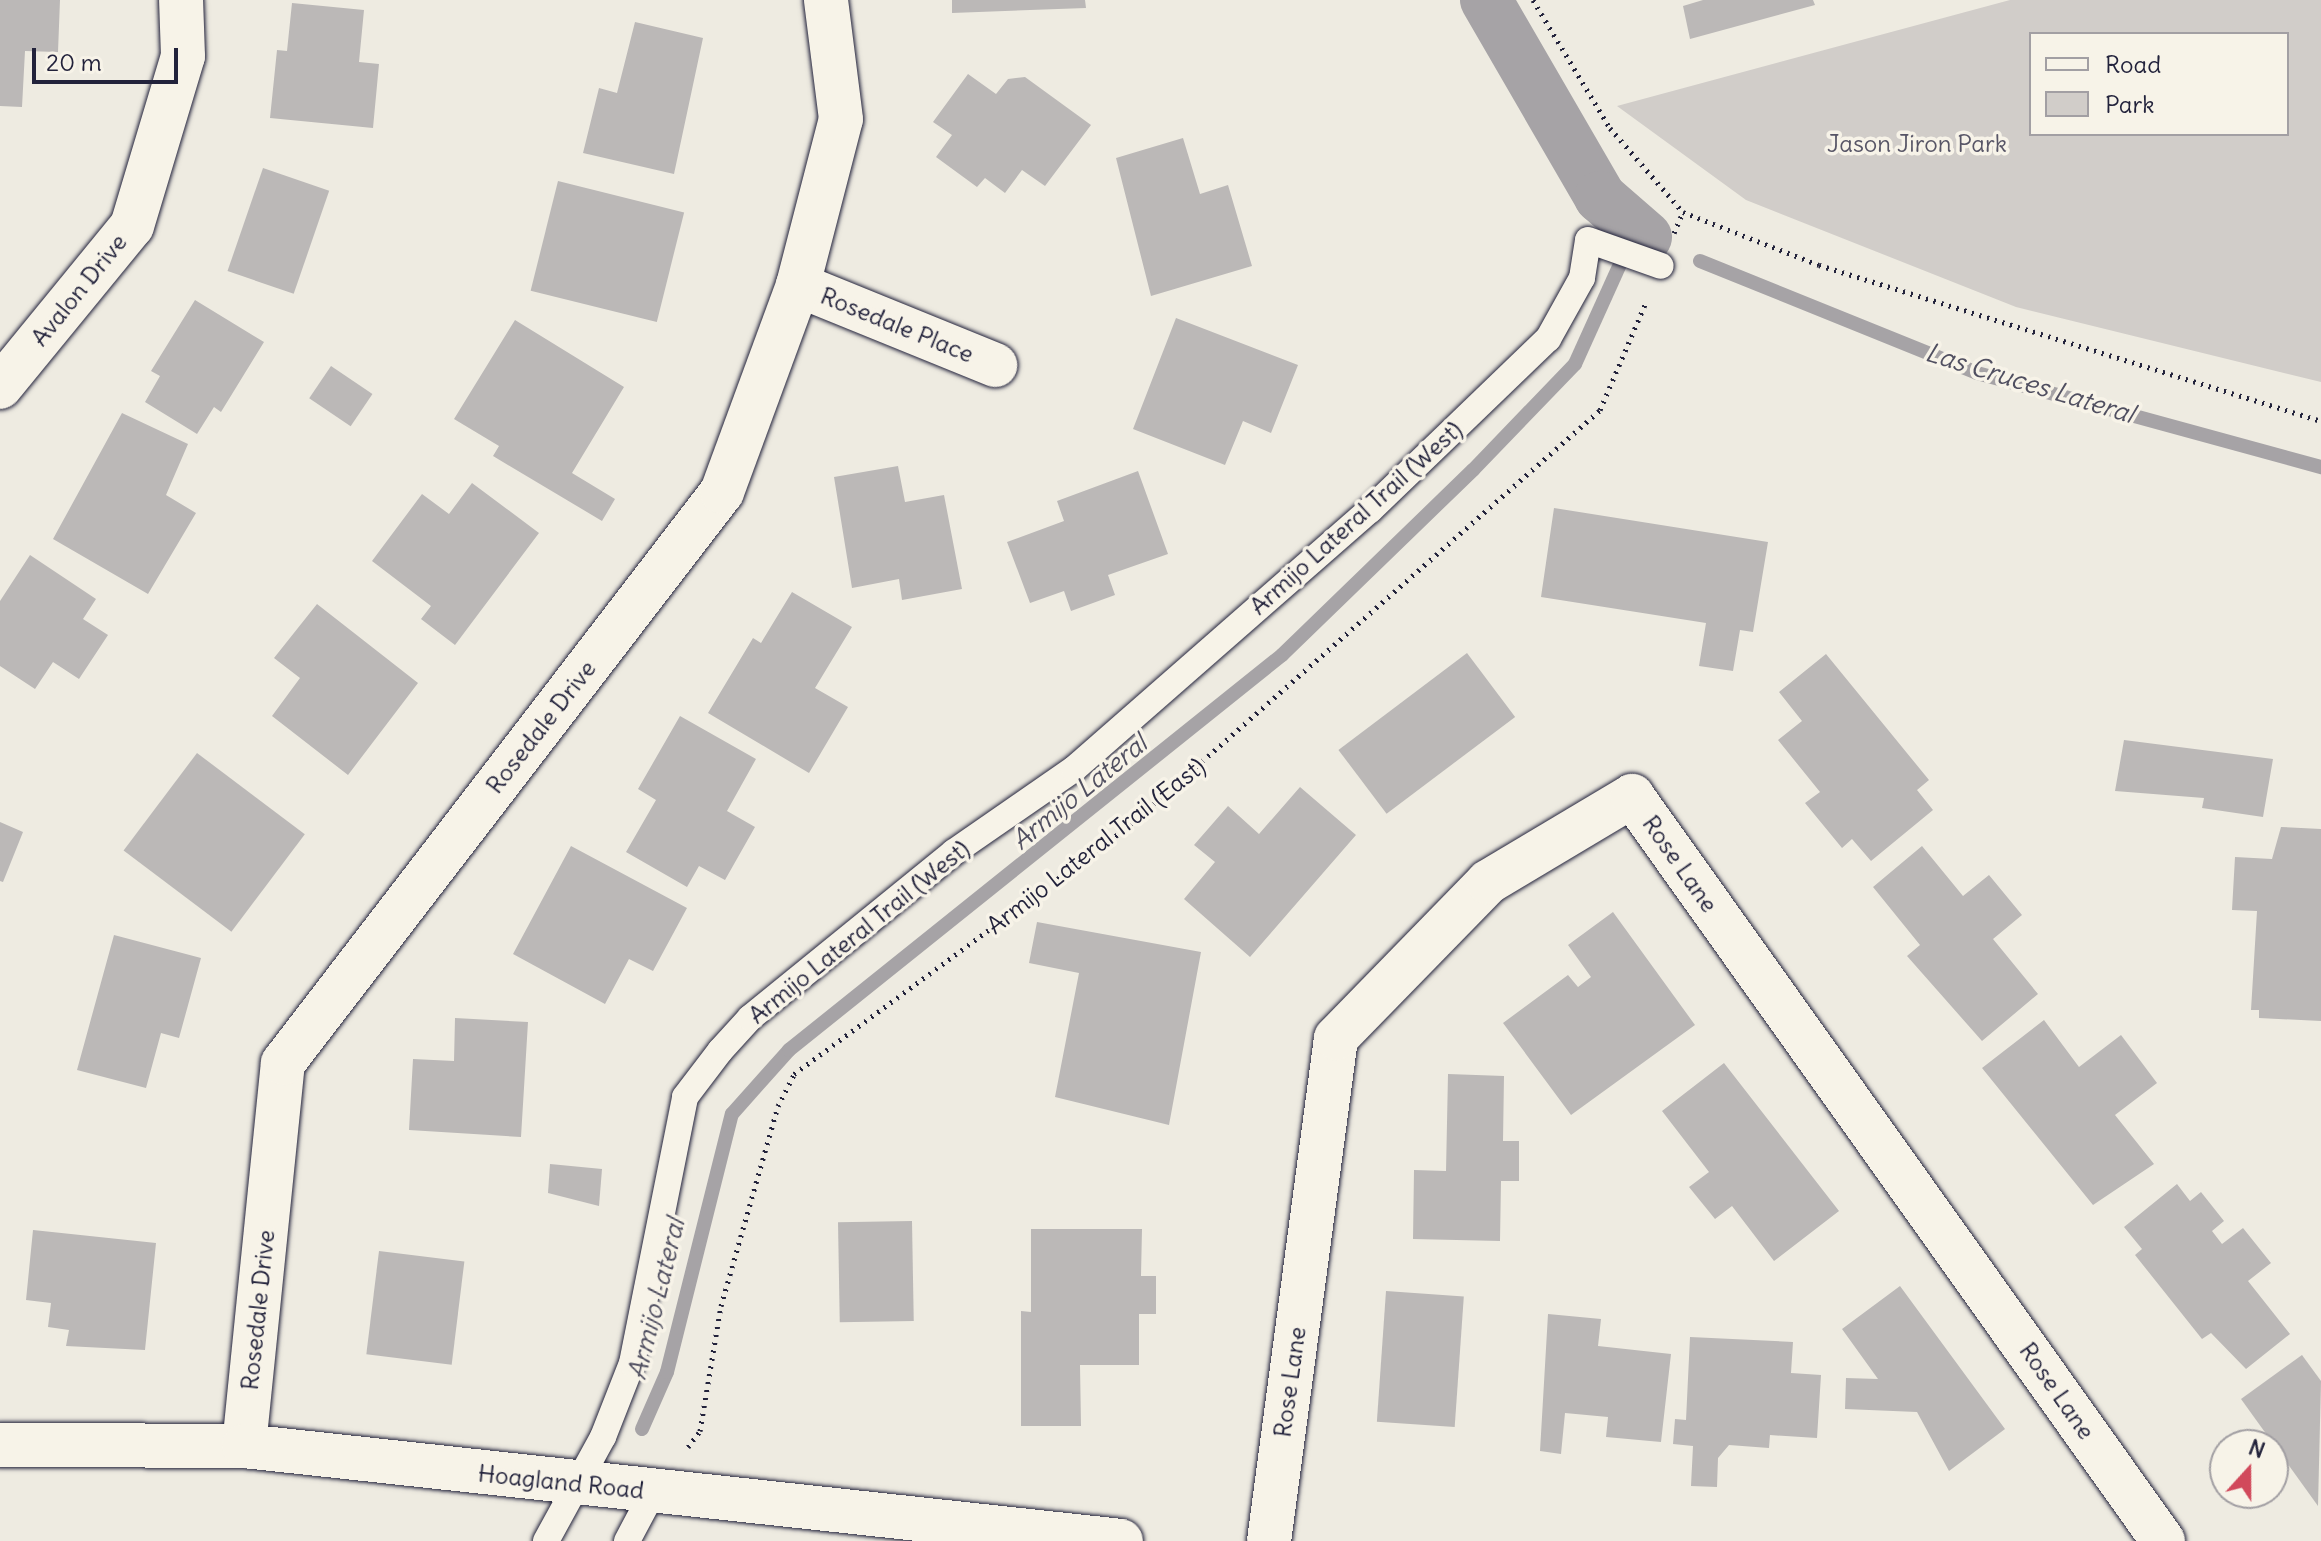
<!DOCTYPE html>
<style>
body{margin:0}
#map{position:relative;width:2321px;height:1541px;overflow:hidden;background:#eeebe1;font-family:Delius,sans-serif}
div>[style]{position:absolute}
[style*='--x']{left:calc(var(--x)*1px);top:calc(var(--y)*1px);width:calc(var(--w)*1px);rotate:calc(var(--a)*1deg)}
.green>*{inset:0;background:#d1cdc9}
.stream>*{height:14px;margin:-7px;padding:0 7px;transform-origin:7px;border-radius:7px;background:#a6a3a6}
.canal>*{height:52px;margin:-26px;padding:0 26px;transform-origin:26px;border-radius:26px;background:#a6a3a6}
.building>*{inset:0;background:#bbb8b7;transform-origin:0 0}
.path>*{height:5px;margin-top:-2.5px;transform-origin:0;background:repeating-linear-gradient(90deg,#22223b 0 2px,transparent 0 8px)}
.roads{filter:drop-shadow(0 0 2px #22223b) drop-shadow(0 0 2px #22223b)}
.service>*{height:26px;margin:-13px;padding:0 13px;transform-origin:13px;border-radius:13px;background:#f7f3e8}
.minor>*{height:44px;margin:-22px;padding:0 22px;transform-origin:22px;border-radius:22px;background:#f7f3e8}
.tertiary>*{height:44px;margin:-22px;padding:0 22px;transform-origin:22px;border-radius:22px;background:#f7f3e8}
span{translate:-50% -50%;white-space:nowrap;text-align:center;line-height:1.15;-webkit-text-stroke:7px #f7f3e8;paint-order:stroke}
.park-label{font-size:24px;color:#575566}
.street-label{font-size:24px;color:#22223b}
.water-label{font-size:26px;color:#504f60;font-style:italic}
.legend{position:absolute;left:2029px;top:32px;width:260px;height:104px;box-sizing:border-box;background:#f7f3e8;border:2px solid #a29fa3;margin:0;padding:10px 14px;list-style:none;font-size:24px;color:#22223b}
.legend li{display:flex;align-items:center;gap:16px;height:40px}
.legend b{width:40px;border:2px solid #a29fa3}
.north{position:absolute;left:2209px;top:1429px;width:80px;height:80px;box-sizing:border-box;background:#f7f3e8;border:2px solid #a29fa3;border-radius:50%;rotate:21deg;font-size:22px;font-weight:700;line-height:32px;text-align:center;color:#22223b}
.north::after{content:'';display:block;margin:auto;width:28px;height:36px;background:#d1495b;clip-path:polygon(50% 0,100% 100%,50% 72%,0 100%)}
.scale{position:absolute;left:32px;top:48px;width:146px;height:36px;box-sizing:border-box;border:4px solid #22223b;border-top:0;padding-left:10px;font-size:24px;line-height:28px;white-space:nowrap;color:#22223b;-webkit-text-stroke:6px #f7f3e8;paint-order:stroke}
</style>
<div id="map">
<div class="green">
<div style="clip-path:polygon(evenodd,2010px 0,2321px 0,2321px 382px,2016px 307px,1746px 200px,1617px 106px,2010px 0,2031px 34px,2287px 34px,2287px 134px,2031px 134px,2031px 34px)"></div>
</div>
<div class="stream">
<div style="--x:1700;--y:261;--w:299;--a:22"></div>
<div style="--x:1977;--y:373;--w:357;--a:15.3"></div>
<div style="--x:642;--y:1429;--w:62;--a:-66.3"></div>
<div style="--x:667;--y:1372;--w:266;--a:-75.9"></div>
<div style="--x:732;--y:1114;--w:86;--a:-48.3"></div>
<div style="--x:789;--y:1050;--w:632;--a:-38.7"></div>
<div style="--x:1282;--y:655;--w:266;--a:-44.1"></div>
<div style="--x:1473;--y:470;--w:147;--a:-46.1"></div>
<div style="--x:1575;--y:364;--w:146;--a:-65.7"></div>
</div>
<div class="canal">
<div style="--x:1486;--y:0;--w:228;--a:59.9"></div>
<div style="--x:1600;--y:197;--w:61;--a:41"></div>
</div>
<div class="building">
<div style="clip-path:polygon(0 0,60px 0,58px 52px,25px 51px,22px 107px,0 106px)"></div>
<div style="clip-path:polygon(952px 0,1085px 0,1086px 8px,952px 13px)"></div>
<div style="clip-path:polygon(1703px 0,1813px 0,1815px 5px,1690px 39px,1683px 6px)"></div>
<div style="clip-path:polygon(292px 3px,364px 10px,359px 62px,379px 64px,373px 128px,270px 118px,277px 50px,287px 51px)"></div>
<div style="clip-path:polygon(635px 22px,703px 38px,674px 174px,583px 153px,599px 88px,617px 93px)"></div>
<div style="clip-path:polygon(968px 74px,996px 94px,1008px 79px,1025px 77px,1091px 125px,1045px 186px,1022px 170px,1005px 193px,985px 178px,977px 187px,936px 157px,952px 135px,933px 122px)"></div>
<div style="clip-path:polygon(1183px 138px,1200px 194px,1228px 185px,1252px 266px,1151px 296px,1116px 158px)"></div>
<div style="left:263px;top:168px;width:70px;height:109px;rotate:19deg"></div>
<div style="left:558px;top:181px;width:130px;height:113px;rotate:14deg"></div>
<div style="clip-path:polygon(195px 300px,264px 342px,221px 412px,214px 407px,197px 434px,145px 402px,160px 376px,151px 371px)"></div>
<div style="clip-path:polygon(1176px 318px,1298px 365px,1271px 433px,1243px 421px,1225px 465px,1133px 429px)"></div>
<div style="clip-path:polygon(515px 320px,624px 387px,572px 473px,615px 499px,602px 521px,493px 456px,499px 446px,454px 419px)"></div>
<div style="left:331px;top:366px;width:50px;height:39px;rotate:34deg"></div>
<div style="clip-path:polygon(122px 413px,188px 444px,166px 495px,196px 513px,148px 594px,53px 539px)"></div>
<div style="clip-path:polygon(898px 466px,905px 502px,944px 495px,962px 589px,902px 600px,899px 579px,852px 588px,834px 477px)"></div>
<div style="clip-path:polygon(1138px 471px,1168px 554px,1108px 575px,1115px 595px,1071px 611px,1064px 591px,1030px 603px,1007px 542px,1064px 521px,1057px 501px)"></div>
<div style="clip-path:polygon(472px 483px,539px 533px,455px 645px,421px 619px,431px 606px,372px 561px,422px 494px,449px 514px)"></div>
<div style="clip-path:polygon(1554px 508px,1768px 542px,1753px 632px,1740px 630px,1733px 671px,1699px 666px,1706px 623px,1541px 597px)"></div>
<div style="clip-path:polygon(30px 555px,96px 599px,83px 619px,108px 635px,79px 679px,53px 662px,35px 689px,0 666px,0 601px)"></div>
<div style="clip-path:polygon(792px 592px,852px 627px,815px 688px,848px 707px,809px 773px,708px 713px,753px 638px,761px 643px)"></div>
<div style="clip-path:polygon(317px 604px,418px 683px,348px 775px,272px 716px,300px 678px,274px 658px)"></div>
<div style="left:1467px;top:653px;width:80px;height:161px;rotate:53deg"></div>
<div style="clip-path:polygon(1826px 654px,1929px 780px,1917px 790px,1933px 810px,1871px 861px,1852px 839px,1842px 848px,1805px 803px,1820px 792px,1778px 740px,1802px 721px,1779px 692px)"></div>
<div style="clip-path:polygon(680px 716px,756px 759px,727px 811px,755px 827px,725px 880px,699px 866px,687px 887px,626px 852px,656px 800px,638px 789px)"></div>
<div style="clip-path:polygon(2124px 740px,2273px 759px,2263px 817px,2202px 808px,2204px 798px,2115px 791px)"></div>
<div style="left:197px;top:753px;width:135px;height:122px;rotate:37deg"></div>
<div style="clip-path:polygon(1300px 787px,1356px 835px,1250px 957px,1184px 899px,1215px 862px,1194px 845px,1228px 806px,1259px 834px)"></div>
<div style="clip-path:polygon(0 822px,23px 832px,3px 882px,0 881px)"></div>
<div style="clip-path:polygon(2281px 827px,2321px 829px,2321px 1021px,2259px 1018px,2259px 1010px,2251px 1010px,2257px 911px,2232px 910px,2235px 857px,2272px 859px)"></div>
<div style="clip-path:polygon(571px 846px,687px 908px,653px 971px,629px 959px,605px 1004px,513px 954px)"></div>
<div style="clip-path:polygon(1922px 846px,1963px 896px,1989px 875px,2022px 915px,1993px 939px,2038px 994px,1982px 1041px,1907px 956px,1920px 945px,1873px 887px)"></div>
<div style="clip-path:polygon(1613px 912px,1695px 1025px,1571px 1115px,1503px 1023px,1568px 975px,1578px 987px,1591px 977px,1568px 945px)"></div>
<div style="clip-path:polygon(1037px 922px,1201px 952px,1169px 1125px,1055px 1097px,1079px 973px,1029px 963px)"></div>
<div style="clip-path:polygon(114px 935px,201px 958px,179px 1038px,161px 1033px,146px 1088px,77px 1070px)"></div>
<div style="clip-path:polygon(455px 1018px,528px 1022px,521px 1137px,409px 1130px,413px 1059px,454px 1061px)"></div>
<div style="clip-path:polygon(2044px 1020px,2079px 1067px,2121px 1035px,2157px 1083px,2115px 1115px,2154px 1164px,2093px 1205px,1982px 1068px)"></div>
<div style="clip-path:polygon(1724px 1063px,1839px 1211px,1774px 1261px,1732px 1206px,1715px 1219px,1689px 1187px,1709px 1172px,1662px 1111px)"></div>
<div style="clip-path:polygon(1448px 1074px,1504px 1076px,1503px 1141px,1519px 1141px,1519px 1181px,1501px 1181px,1500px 1241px,1413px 1239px,1414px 1170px,1446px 1171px)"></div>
<div style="clip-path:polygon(550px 1164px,602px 1169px,599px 1206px,548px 1193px)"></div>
<div style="clip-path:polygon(2177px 1184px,2190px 1201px,2201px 1192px,2224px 1221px,2212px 1231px,2222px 1244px,2243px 1228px,2271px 1263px,2248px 1281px,2290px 1334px,2246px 1369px,2211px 1333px,2202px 1339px,2135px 1255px,2142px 1249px,2124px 1227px)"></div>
<div style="left:912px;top:1221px;width:100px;height:74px;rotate:89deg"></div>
<div style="clip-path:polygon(1031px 1229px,1142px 1229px,1141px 1276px,1156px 1276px,1156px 1314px,1139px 1314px,1139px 1365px,1080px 1365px,1081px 1426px,1021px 1426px,1021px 1311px,1031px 1312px)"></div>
<div style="clip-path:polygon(33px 1230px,156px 1243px,145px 1350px,66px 1346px,69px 1330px,48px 1327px,51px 1303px,26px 1300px)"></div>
<div style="left:379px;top:1251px;width:86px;height:104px;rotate:7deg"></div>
<div style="clip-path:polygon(1900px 1286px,2005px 1429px,1949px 1471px,1917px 1412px,1845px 1409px,1846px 1378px,1878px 1379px,1842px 1329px)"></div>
<div style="left:1386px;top:1291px;width:78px;height:131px;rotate:4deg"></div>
<div style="clip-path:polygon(1548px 1314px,1601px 1319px,1598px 1346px,1671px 1354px,1661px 1442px,1606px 1437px,1608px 1417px,1565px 1413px,1561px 1454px,1540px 1451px)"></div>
<div style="clip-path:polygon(1690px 1337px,1793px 1342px,1791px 1373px,1821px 1375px,1817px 1438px,1770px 1435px,1769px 1448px,1729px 1445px,1718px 1458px,1717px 1487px,1691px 1486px,1693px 1446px,1673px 1444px,1675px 1419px,1686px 1420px)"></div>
<div style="clip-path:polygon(2302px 1355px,2321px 1381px,2318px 1506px,2241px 1399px)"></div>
</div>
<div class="path">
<div style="--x:1533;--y:0;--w:149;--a:59"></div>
<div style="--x:1610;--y:128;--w:111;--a:49"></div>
<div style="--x:1683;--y:212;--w:146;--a:21.3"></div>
<div style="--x:1819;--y:265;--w:526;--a:17.26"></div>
<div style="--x:1674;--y:233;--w:23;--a:-67"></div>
<div style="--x:688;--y:1447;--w:20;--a:-53"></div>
<div style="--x:700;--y:1431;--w:127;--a:-80.5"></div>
<div style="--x:721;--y:1306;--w:208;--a:-74.1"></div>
<div style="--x:778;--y:1106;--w:36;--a:-63"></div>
<div style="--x:794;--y:1074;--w:418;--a:-36.5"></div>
<div style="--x:1130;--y:825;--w:627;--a:-41.44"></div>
<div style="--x:1600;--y:410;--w:117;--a:-66.9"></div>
</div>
<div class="roads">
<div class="service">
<div style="--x:546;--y:1541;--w:119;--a:-61.3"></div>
<div style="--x:603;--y:1437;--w:79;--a:-68.6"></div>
<div style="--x:632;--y:1363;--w:271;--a:-78.7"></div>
<div style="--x:685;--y:1097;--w:58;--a:-52.7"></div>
<div style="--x:720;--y:1051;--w:45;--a:-47.7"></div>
<div style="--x:750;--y:1018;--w:263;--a:-39.1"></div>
<div style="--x:954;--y:852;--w:146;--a:-34.7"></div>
<div style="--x:1074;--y:769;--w:393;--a:-41.2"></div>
<div style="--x:1370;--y:510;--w:247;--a:-43.9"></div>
<div style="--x:1548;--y:339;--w:70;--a:-60.9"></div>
<div style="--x:1582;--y:278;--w:38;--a:-81"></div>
<div style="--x:1588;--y:240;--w:77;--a:19.6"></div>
<div style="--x:627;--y:1541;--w:55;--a:-62"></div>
</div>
<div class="minor">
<div style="--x:798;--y:285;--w:213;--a:22.1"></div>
<div style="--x:0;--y:387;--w:208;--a:-50.7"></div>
<div style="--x:132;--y:226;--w:177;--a:-73.3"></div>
<div style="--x:183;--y:56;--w:56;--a:-92"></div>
<div style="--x:244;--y:1446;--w:385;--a:-84.2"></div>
<div style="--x:283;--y:1063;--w:720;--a:-52.45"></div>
<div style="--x:722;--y:492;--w:221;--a:-69.8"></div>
<div style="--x:798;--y:285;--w:171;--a:-75.5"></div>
<div style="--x:841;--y:119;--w:120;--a:-97.2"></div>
<div style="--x:1269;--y:1541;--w:507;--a:-82.41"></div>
<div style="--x:1336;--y:1038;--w:218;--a:-45.7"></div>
<div style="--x:1488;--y:882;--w:168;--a:-30.8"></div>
<div style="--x:1632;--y:796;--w:915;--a:54.52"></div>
</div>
<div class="tertiary">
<div style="--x:0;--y:1445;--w:244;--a:0.2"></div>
<div style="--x:244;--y:1446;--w:882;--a:6.18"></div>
</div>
</div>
<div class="park-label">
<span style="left:1917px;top:144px">Jason Jiron Park</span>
</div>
<div class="street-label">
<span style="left:79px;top:290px;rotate:-51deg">Avalon Drive</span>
<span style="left:897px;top:325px;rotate:22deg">Rosedale Place</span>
<span style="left:1356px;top:518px;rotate:-42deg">Armijo Lateral Trail (West)</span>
<span style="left:541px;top:727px;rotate:-52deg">Rosedale Drive</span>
<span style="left:1096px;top:846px;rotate:-38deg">Armijo Lateral Trail (East)</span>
<span style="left:1680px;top:864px;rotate:55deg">Rose Lane</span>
<span style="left:859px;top:932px;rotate:-39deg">Armijo Lateral Trail (West)</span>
<span style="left:258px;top:1310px;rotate:-84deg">Rosedale Drive</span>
<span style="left:1290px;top:1382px;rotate:-82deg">Rose Lane</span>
<span style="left:2057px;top:1391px;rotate:55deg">Rose Lane</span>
<span style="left:561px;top:1482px;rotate:6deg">Hoagland Road</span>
</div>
<div class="water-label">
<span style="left:2030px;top:383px;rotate:17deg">Las Cruces Lateral</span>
<span style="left:1079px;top:792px;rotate:-39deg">Armijo Lateral</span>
<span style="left:656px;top:1299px;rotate:-76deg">Armijo Lateral</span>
</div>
<ul class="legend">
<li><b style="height:10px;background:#f7f3e8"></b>Road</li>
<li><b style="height:22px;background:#d1cdc9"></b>Park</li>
</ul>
<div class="north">N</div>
<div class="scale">20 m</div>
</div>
